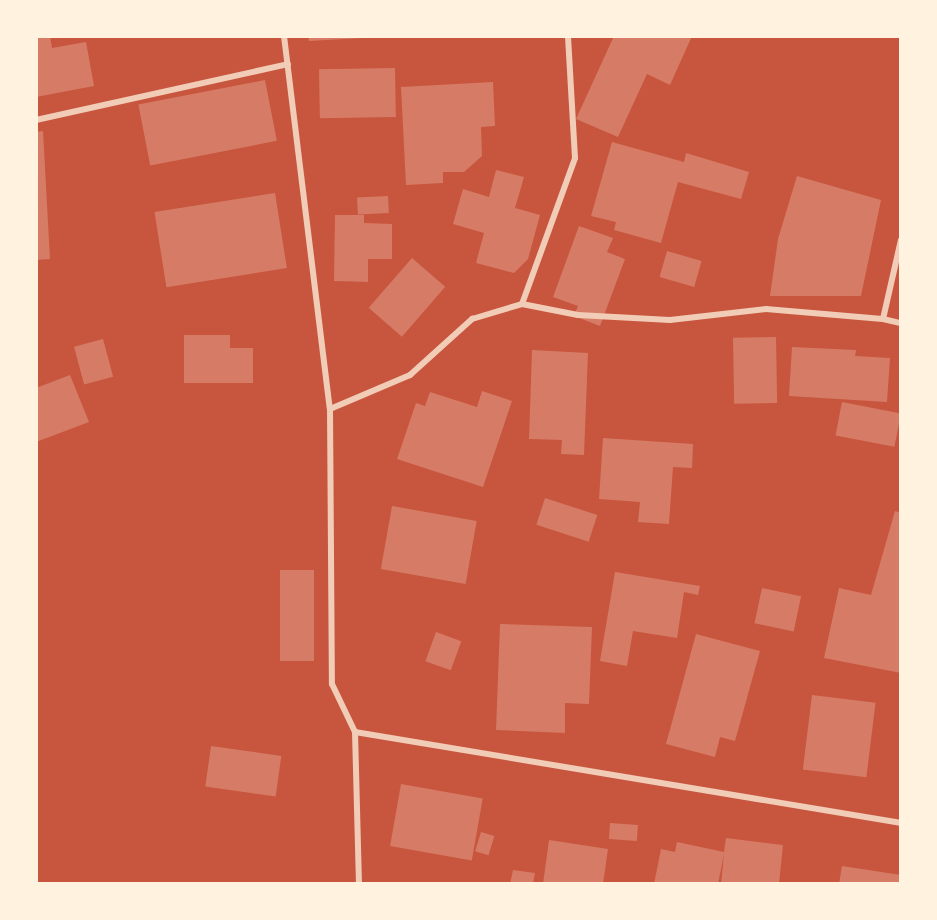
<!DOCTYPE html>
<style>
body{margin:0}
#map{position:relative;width:937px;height:920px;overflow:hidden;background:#c8553d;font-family:Commissioner,sans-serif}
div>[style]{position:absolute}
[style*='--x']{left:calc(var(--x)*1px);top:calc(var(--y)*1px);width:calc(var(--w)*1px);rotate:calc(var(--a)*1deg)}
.building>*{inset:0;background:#d67c66;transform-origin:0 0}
.minor>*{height:6px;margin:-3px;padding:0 3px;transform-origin:3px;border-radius:3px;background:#f1ccb7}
span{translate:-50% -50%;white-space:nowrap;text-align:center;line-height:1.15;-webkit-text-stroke:4.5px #fff3e0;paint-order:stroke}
.frame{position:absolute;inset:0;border:38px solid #fff3e0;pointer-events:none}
</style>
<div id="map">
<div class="building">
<div style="clip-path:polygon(36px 36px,50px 36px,52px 48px,86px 42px,94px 86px,36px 97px)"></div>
<div style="clip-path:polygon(308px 36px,363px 36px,363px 38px,309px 41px)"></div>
<div style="clip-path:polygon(614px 36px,692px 36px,670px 85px,647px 74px,618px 137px,576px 119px)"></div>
<div style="left:395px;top:68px;width:49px;height:76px;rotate:89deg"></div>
<div style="left:265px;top:80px;width:62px;height:129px;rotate:79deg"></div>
<div style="clip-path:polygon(493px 82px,495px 126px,481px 127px,482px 156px,464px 172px,443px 172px,443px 183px,406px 185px,401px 87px)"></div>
<div style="clip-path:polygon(43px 131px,50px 259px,36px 260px,36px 132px)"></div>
<div style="clip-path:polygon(612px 142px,684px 162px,686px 153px,749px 172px,741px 199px,678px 182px,661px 243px,614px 230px,616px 222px,591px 216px)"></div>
<div style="clip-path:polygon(496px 170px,524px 177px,515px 208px,540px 215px,528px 259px,514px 273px,476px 263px,484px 233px,453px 224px,463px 189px,489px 197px)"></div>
<div style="clip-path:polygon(797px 176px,881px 200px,861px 296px,770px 296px,778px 239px)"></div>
<div style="left:275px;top:193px;width:76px;height:122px;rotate:81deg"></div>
<div style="left:388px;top:196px;width:17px;height:31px;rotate:87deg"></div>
<div style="clip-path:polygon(335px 215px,364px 215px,364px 223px,392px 224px,392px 259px,368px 259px,368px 282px,334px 281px)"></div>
<div style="clip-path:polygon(579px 226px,613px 238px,607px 252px,625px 259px,600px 326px,574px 316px,578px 306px,553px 297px)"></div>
<div style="left:667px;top:251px;width:36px;height:27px;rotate:16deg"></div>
<div style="left:412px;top:258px;width:44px;height:66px;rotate:41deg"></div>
<div style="clip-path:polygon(184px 335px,230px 335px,230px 348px,253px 348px,253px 383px,184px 383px)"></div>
<div style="left:776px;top:337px;width:66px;height:43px;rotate:89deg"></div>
<div style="left:103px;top:339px;width:39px;height:30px;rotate:75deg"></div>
<div style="clip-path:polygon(792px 347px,856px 350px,855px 356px,890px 358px,887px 402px,789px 396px)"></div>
<div style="clip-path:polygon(532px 350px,588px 353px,584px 455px,561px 454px,562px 440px,529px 439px)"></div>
<div style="clip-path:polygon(70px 375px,89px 422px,36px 442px,36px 388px)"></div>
<div style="clip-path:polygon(482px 391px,512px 401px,483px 487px,397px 459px,416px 403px,425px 406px,430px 392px,477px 407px)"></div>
<div style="left:842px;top:402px;width:60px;height:34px;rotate:11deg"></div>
<div style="clip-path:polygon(603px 438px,693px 444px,692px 468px,673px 467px,669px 524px,638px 522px,640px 502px,599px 499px)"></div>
<div style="left:545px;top:498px;width:55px;height:28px;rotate:18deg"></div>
<div style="left:392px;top:506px;width:86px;height:64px;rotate:10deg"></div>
<div style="clip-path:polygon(895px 511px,901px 513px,901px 673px,824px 658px,839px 588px,871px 595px)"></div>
<div style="left:280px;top:570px;width:34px;height:91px"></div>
<div style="clip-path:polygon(615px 572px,700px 586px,698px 595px,684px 592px,677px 638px,633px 631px,627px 666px,600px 661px)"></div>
<div style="left:762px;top:588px;width:40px;height:36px;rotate:12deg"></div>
<div style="clip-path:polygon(500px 624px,592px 627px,589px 704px,565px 703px,565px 733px,496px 730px)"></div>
<div style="left:436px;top:632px;width:27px;height:31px;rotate:20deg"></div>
<div style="clip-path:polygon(696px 634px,760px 651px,735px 741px,720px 737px,715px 757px,666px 744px)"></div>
<div style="left:812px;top:695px;width:64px;height:75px;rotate:7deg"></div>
<div style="left:211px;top:746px;width:71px;height:41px;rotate:8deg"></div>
<div style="left:401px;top:784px;width:83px;height:63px;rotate:10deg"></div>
<div style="left:610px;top:823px;width:28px;height:16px;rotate:4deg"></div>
<div style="left:481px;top:832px;width:14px;height:20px;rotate:17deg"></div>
<div style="clip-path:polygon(726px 838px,783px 845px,779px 884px,721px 884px,724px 854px,718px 884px,654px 884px,661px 849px,675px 852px,677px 842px,724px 852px)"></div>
<div style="clip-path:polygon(549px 840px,608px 849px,603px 884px,543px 884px)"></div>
<div style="clip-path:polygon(842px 866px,901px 875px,901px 884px,839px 884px)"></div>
<div style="clip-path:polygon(513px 870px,535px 873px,533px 884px,510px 884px)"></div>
</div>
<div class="minor">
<div style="--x:284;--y:36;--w:376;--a:83"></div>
<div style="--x:330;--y:409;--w:275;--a:89.6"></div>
<div style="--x:332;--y:684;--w:53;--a:64.4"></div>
<div style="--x:355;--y:732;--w:152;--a:88.5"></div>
<div style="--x:36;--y:120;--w:258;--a:-12.5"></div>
<div style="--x:522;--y:304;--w:155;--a:-70"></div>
<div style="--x:575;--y:158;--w:122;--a:-93.3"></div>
<div style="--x:883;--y:319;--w:81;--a:-77.2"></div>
<div style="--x:330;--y:409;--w:87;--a:-23"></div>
<div style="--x:410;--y:375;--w:84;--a:-42.1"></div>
<div style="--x:472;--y:319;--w:52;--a:-16.7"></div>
<div style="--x:522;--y:304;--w:57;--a:11.1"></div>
<div style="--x:578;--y:315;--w:92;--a:3.1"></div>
<div style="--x:670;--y:320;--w:97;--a:-6.5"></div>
<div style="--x:766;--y:309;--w:117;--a:4.9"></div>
<div style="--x:883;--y:319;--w:18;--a:13"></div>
<div style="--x:355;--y:732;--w:554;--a:9.46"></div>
</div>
<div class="frame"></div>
</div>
